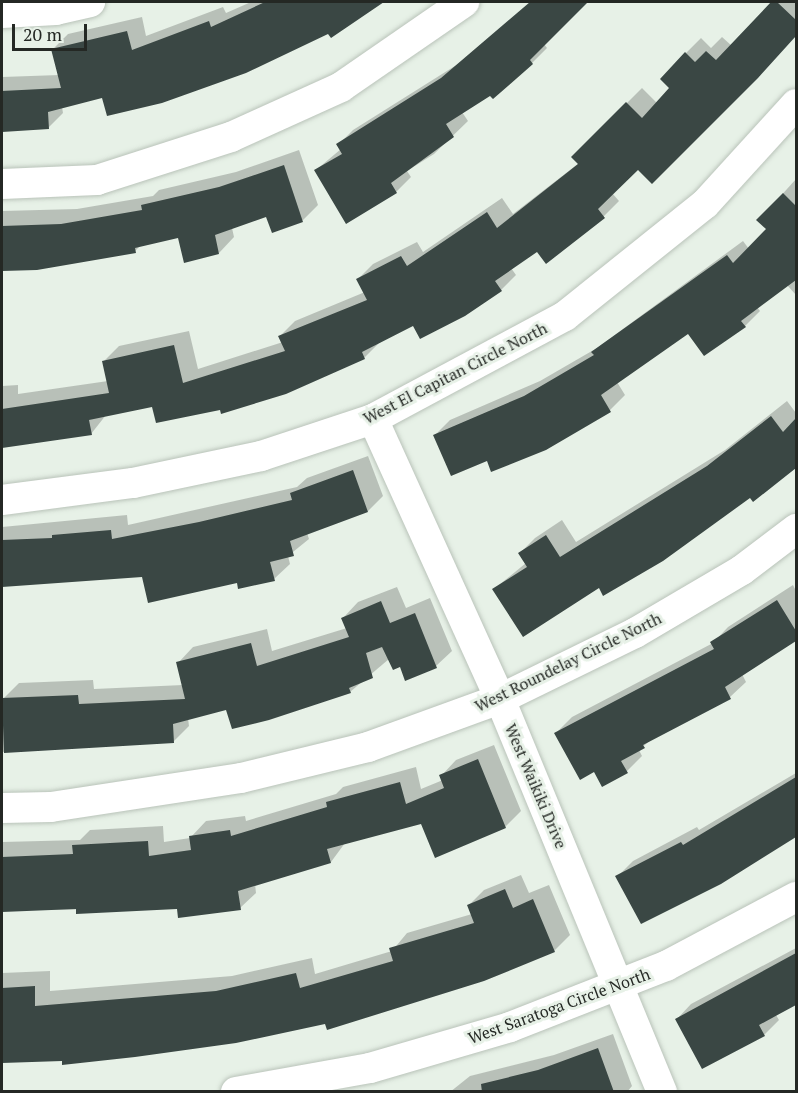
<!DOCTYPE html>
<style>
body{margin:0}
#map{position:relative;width:798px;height:1093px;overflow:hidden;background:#e7f1e7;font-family:"PT Serif",serif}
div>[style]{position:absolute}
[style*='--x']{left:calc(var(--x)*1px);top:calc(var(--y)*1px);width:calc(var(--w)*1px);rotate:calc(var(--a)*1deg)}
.shadow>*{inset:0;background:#0003}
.building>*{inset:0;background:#3a4744}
.roads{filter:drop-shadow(0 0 2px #b9c3b9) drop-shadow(0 0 2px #b9c3b9)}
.minor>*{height:30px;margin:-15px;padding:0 15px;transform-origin:15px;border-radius:15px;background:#fff}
span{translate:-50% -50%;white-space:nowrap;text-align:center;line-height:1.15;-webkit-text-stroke:6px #e7f1e7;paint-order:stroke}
.street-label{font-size:16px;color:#242824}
.frame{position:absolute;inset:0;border:3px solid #242824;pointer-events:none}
.scale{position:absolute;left:12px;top:24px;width:75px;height:27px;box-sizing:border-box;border:3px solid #242824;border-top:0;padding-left:8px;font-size:18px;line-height:21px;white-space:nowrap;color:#242824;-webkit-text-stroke:4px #e7f1e7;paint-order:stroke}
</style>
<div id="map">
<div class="shadow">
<div style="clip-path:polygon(251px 2px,381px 2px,331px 36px,329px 33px,62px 107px,63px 113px,48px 128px,2px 130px,2px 77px,59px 75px,53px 49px,68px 34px,142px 17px,146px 36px,223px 7px,226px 13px)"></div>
<div style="clip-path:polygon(532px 2px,586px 2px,544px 44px,547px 48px,532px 63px,493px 96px,491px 94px,462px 112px,468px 121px,434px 154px,407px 171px,411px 177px,396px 192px,316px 170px,341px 149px,338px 145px,353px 130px,458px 64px)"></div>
<div style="clip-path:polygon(773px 2px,796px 2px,796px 34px,652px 182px,638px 168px,612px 193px,619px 201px,604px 216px,546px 262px,537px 250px,511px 268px,516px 275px,501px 290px,464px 314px,414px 324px,379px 343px,364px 358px,221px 408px,153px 405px,106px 415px,91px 434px,2px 446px,2px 386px,18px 385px,18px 394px,108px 381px,104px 361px,119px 346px,189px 331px,198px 369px,283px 342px,280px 336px,295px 321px,365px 292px,358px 279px,373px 264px,417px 242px,423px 252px,502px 198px,513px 214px,579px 163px,573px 157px,642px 88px,657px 103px,672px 88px,686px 53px,701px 38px,711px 48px,722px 37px,732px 46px)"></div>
<div style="clip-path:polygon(299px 150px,318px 205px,303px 220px,272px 231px,267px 215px,232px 228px,234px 237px,219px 253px,179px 236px,141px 245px,135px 251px,36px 269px,2px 270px,2px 211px,77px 209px,153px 196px,159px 190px,236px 172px)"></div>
<div style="clip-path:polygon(796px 179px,796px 295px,787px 285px,757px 307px,760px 311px,745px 326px,704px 354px,689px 332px,617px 382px,625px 395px,610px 410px,546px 449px,488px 459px,435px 435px,450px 420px,540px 381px,597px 348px,743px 241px,749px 249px,768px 229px,759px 220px)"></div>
<div style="clip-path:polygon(787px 401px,796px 413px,796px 468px,753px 500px,750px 496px,599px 586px,494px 589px,526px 563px,520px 553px,535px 538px,562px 520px,576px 542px,725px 450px)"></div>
<div style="clip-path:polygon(368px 456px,383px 496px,368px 511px,307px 533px,309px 539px,288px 556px,290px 564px,274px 579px,238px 581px,143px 575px,2px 584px,2px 527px,127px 515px,128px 525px,297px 487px,307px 478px)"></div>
<div style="clip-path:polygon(793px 585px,796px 591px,796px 640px,742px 674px,746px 682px,730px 697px,653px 738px,639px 750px,642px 756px,627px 771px,594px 770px,556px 733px,572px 717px,713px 643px,728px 627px)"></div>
<div style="clip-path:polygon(397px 587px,406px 608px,430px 598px,452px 651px,436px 666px,401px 665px,389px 659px,350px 692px,227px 708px,188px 718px,189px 726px,173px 742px,2px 752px,2px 700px,19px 683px,93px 680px,94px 689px,183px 685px,178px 663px,193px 647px,267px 629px,272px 651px,347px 628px,343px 618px,358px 602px)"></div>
<div style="clip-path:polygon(494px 745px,521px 811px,505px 827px,422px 823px,345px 843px,331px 862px,255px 884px,256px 893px,240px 908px,2px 910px,2px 842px,80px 840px,90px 830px,163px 826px,164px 842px,190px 838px,206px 821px,245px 816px,246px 821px,336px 794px,343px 787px,416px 767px,421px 789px,443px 780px,441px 776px,456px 760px)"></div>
<div style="clip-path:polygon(796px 773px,796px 835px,720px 883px,617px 877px,633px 861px,697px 827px,699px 830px)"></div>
<div style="clip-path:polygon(521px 875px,529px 893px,549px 885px,570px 935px,554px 951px,326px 1022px,63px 1059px,2px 1061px,2px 973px,50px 971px,50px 991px,232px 976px,312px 958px,315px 974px,392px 951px,407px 933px,472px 914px,469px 905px,484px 890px)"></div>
<div style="clip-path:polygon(796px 948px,796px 1004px,776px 1015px,779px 1020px,764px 1035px,677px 1019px,691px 1004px)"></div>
<div style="clip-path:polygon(613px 1034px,632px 1086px,627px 1092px,450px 1092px,470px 1076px,554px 1055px)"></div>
</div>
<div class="building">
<div style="clip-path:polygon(265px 2px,384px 2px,331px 38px,328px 34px,246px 73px,162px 103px,107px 116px,102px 98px,48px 112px,49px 129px,2px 132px,2px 91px,61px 88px,51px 49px,127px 31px,132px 50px,209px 21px,211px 27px)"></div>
<div style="clip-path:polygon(530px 2px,588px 2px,530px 60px,533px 64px,493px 99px,490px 96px,446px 124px,454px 137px,391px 183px,397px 193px,346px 224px,314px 170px,342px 154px,336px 144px,441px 78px)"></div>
<div style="clip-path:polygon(771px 2px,777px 2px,796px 20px,796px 36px,758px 78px,652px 184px,638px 170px,598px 209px,605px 218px,546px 264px,537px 252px,495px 281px,502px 291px,465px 316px,420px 339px,413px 326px,362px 352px,365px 359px,286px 394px,221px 414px,220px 410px,156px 423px,152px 407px,89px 420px,92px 435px,2px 448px,2px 409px,109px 393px,102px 361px,174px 345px,183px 383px,285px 351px,278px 336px,367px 300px,356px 279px,401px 256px,407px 266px,487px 212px,497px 228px,578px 164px,571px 157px,626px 102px,642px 118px,669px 88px,660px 79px,685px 52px,695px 62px,706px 51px,716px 60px)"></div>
<div style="clip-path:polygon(284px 165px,303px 222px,272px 233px,266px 217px,215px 235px,219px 254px,184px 263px,178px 238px,135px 248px,136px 253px,37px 270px,2px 271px,2px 226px,61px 224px,142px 210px,141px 205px,219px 187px)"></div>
<div style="clip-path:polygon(783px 193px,796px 206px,796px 280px,741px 321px,746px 327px,704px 356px,688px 334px,601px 395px,611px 412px,546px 450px,491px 472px,487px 461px,451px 476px,433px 435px,524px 396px,594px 355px,591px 352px,727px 255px,733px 263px,766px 229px,756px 220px)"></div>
<div style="clip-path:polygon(771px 416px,783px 432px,796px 418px,796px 468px,753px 502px,750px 498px,663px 561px,603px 596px,599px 588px,523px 637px,492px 589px,527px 567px,518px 553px,546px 535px,560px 557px,707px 466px)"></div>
<div style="clip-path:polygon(353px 470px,368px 512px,290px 541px,294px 556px,270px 562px,275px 581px,238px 589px,237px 583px,148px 603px,142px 577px,2px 587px,2px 540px,52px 538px,52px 535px,111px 530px,112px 539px,199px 522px,292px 500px,290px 493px)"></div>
<div style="clip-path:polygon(777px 600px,796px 631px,796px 641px,725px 687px,731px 699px,643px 745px,645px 748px,621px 761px,628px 773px,602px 787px,594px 772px,580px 780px,554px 733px,714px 649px,710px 642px)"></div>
<div style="clip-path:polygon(381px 601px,390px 623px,415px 613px,437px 668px,405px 681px,400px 667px,393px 670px,382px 647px,366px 653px,373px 678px,349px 688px,351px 693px,269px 720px,232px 729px,226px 710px,173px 724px,174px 743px,4px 753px,2px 698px,78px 695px,79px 704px,185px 699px,176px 662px,251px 643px,257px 666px,349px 637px,341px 618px)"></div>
<div style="clip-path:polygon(478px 759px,506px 828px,435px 858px,421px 824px,327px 849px,331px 863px,238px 891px,241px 910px,178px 918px,177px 909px,76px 914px,76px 909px,2px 912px,2px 857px,73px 854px,72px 845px,148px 841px,149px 856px,191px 850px,189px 836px,230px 830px,231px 836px,327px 807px,326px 802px,400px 782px,406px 804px,444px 788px,439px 775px)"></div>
<div style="clip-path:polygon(796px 777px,796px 837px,721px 884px,641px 924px,615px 876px,681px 842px,683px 845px)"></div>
<div style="clip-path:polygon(505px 889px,513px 908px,533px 899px,555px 952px,484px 981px,327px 1030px,325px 1024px,236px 1043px,135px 1057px,62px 1065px,62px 1061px,2px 1063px,2px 988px,35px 986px,35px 1006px,216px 991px,296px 973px,300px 988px,393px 961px,389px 948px,474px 923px,467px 905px)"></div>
<div style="clip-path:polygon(796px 953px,796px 1005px,759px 1025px,765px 1036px,702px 1069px,675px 1019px)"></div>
<div style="clip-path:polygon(598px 1048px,614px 1092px,482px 1092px,481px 1084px,538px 1070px)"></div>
</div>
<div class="roads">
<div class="minor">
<div style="--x:2;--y:13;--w:54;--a:-3.2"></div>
<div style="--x:56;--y:10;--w:35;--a:-13"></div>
<div style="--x:2;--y:184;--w:95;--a:-2.4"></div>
<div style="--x:97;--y:180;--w:141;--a:-17.8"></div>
<div style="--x:231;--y:137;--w:121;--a:-24.4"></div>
<div style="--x:341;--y:87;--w:150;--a:-34.6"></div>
<div style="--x:373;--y:419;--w:307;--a:65.6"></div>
<div style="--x:500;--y:699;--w:425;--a:67.6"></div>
<div style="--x:2;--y:500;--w:132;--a:-7.4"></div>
<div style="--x:133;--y:483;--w:131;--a:-11.9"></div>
<div style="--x:261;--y:456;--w:118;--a:-18.3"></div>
<div style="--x:373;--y:419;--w:218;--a:-28.2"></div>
<div style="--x:565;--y:316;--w:179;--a:-38.7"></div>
<div style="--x:705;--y:204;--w:135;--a:-47.7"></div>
<div style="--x:2;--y:808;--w:49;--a:-1.2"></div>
<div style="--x:51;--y:807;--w:192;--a:-8.7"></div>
<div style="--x:241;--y:778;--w:131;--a:-13.7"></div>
<div style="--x:368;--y:747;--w:140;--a:-20"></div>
<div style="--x:500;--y:699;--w:150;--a:-26.1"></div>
<div style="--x:635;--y:633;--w:124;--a:-30.5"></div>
<div style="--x:742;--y:570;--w:68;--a:-37.2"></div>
<div style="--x:236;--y:1092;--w:136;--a:-10.2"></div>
<div style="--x:370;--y:1068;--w:146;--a:-16.3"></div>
<div style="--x:510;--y:1027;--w:168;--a:-21.4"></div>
<div style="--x:666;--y:966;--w:147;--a:-28"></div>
</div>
</div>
<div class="street-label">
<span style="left:455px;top:373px;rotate:-27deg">West El Capitan Circle North</span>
<span style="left:568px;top:662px;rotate:-26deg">West Roundelay Circle North</span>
<span style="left:536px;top:786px;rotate:67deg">West Waikiki Drive</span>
<span style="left:559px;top:1006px;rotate:-20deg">West Saratoga Circle North</span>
</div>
<div class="frame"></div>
<div class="scale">20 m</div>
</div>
